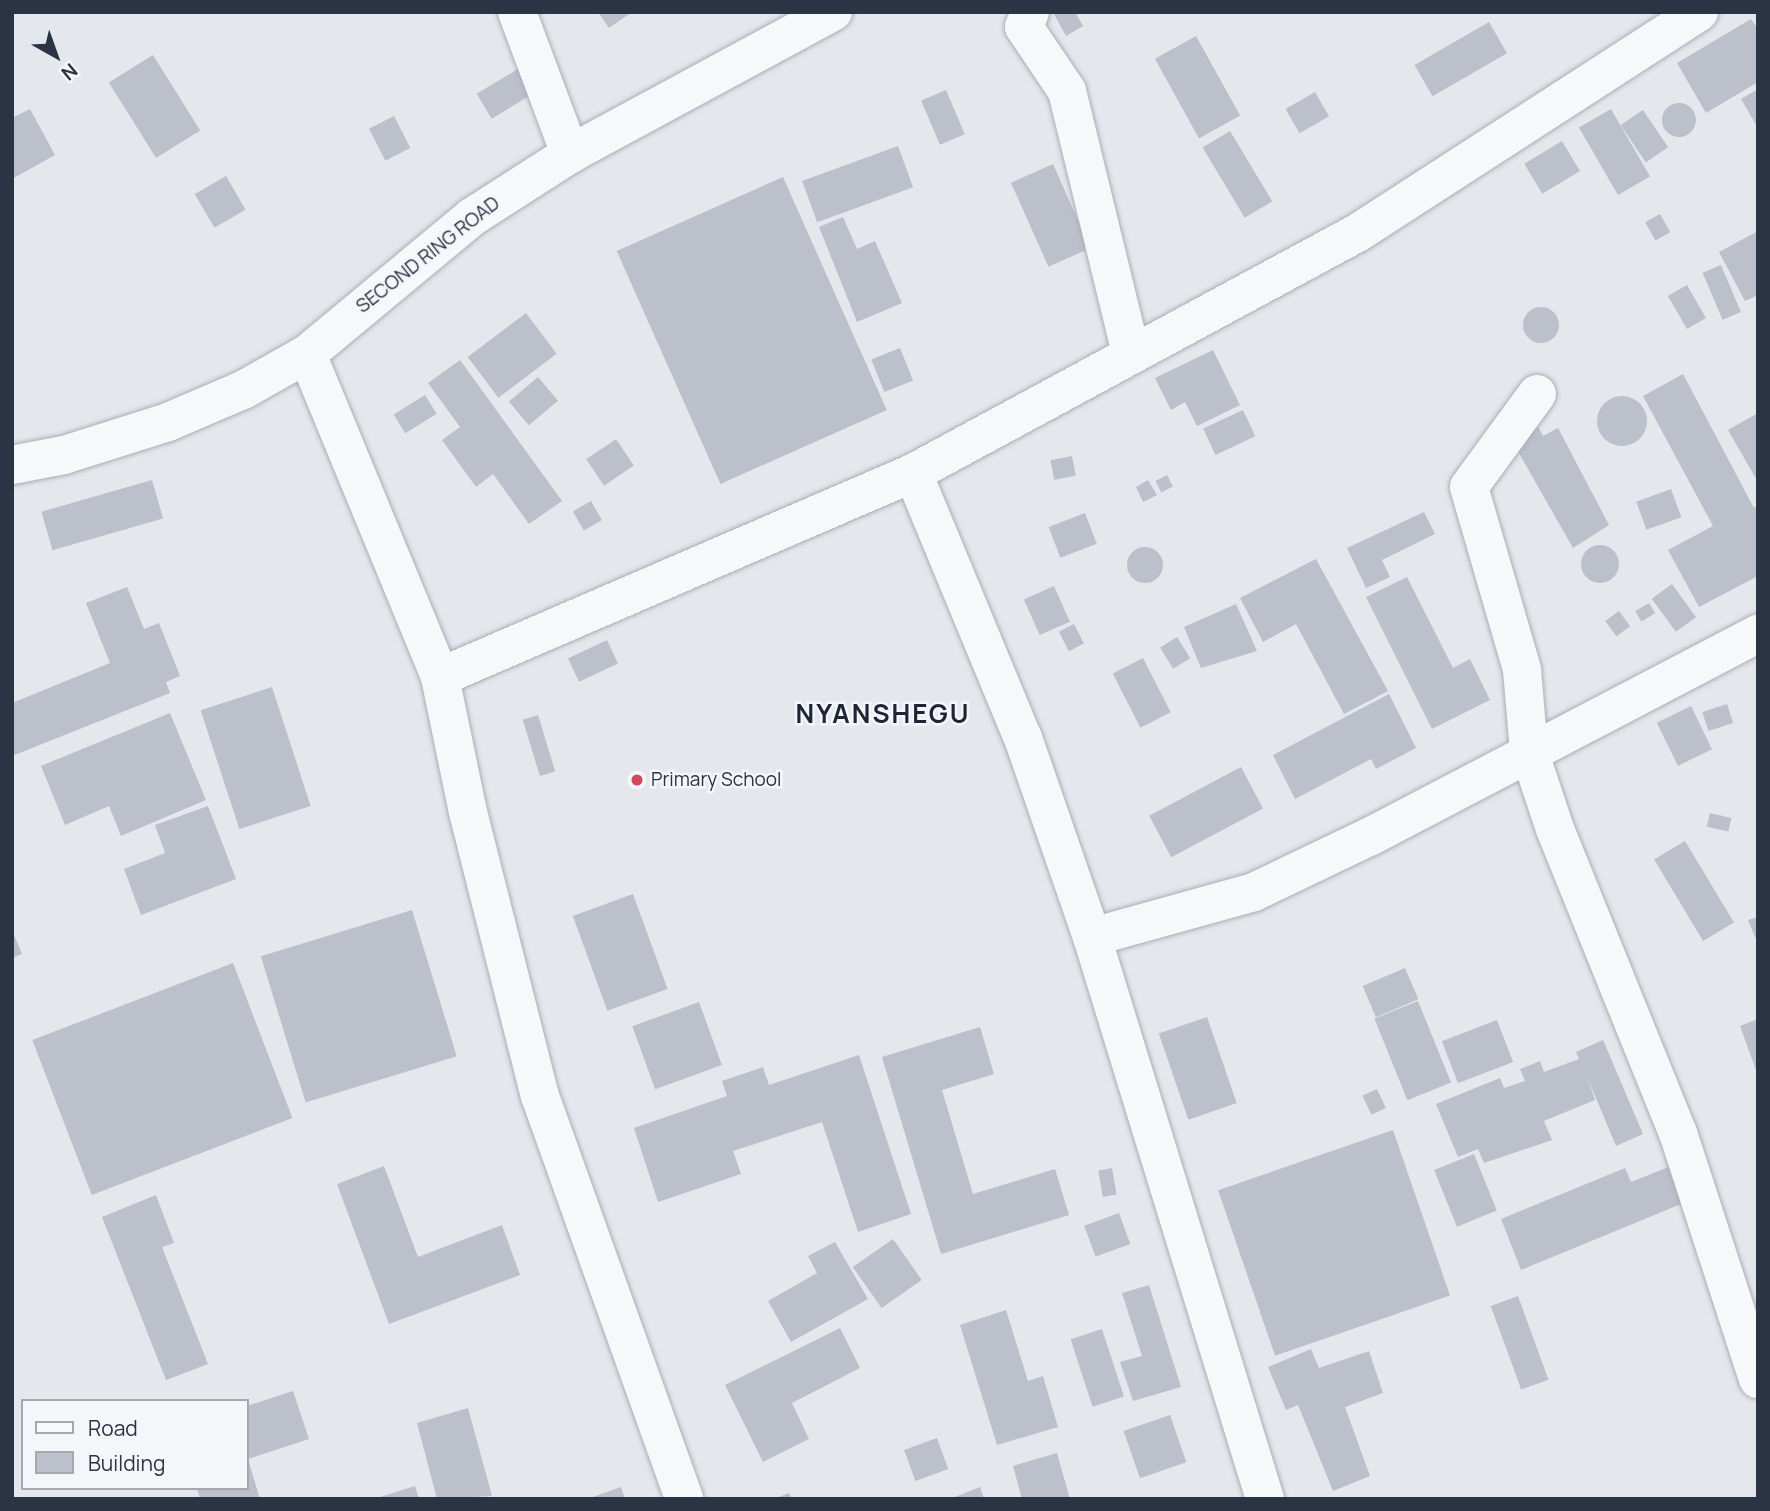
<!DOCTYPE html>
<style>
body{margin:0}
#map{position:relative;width:1770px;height:1511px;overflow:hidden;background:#e4e7ec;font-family:Manrope,sans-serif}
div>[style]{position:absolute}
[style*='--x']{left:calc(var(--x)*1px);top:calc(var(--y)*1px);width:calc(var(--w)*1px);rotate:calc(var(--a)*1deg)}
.building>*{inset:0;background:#bbc0ca;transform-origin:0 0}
.round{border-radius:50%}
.roads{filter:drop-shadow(0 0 2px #a9aeb7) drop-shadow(0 0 2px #a9aeb7)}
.minor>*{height:38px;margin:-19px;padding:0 19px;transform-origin:19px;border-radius:19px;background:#f7f8fa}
.dots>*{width:19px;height:19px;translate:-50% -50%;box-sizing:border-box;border:4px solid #f4f6f9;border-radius:50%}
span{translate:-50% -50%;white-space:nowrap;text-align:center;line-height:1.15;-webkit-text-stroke:5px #f4f6f9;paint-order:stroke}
.street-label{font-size:19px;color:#2b3445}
.poi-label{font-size:19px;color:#2b3445}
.left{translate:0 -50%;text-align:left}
.district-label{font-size:26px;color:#1d2536;font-weight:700;letter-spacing:2px}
.frame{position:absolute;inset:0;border:14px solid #2b3445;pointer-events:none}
.legend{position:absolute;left:21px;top:1399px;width:228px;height:91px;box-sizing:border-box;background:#f4f6f9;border:2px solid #a4a8b1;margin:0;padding:9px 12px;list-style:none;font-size:21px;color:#2b3445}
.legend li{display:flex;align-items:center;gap:14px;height:35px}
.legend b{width:35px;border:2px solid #a4a8b1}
.north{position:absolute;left:21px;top:21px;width:70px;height:70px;-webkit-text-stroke:5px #f4f6f9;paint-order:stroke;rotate:140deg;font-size:19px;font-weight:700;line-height:28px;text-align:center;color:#2b3445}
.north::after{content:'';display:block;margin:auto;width:24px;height:32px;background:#2b3445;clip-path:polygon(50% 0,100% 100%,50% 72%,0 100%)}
</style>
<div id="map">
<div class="building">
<div style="clip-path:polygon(598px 12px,632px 12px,609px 28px)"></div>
<div style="clip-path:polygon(1053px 12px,1075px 12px,1083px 26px,1066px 36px)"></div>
<div style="clip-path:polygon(1751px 19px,1758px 29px,1758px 82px,1706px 113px,1677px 63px)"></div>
<div style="left:1489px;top:22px;width:36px;height:86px;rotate:60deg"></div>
<div style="left:1196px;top:36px;width:91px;height:47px;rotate:61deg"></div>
<div style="left:153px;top:55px;width:89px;height:52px;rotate:58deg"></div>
<div style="left:523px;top:66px;width:29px;height:54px;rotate:59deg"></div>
<div style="clip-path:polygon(1758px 89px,1758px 128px,1741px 99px)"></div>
<div style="left:946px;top:90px;width:48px;height:27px;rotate:67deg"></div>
<div style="left:1315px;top:92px;width:28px;height:34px;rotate:60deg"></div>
<div class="round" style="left:1662px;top:103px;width:34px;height:34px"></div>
<div style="clip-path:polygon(30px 109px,55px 155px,12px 179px,12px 118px)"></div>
<div style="left:1611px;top:109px;width:78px;height:37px;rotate:60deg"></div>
<div style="left:1643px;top:110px;width:45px;height:27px;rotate:56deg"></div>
<div style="left:394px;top:116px;width:36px;height:28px;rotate:63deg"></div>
<div style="left:1230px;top:131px;width:82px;height:32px;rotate:59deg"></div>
<div style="left:1562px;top:141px;width:35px;height:44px;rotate:59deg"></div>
<div style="left:898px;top:146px;width:44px;height:102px;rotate:70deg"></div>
<div style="left:1053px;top:164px;width:92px;height:46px;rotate:66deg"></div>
<div style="left:226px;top:176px;width:39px;height:36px;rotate:60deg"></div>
<div style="left:783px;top:177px;width:255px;height:182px;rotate:66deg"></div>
<div style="left:1660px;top:214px;width:21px;height:17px;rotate:61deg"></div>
<div style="clip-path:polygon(843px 217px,857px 249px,875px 241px,902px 303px,857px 322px,819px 227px)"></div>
<div style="clip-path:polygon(1758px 231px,1758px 295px,1745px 301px,1719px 252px)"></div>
<div style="left:1721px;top:265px;width:51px;height:20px;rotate:67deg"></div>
<div style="left:1687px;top:285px;width:38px;height:22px;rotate:60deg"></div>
<div class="round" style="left:1523px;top:307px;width:36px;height:36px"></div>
<div style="left:526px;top:313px;width:51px;height:73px;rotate:53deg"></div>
<div style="left:900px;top:348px;width:35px;height:31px;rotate:68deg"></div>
<div style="clip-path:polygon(1213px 350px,1240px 405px,1197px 426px,1185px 402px,1171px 410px,1155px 378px)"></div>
<div style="clip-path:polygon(460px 360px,562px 501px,529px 524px,493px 474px,476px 487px,442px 440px,460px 427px,428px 383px)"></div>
<div style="clip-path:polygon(1683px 374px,1754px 508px,1758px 506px,1758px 576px,1699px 607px,1668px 550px,1713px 526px,1643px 396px)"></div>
<div style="left:538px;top:377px;width:31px;height:38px;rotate:50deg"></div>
<div style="left:425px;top:395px;width:22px;height:37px;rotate:58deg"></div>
<div class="round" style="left:1597px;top:396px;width:50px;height:50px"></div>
<div style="left:1243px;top:410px;width:29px;height:44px;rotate:65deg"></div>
<div style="clip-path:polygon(1758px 413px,1758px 482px,1728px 430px)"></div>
<div style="clip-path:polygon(1538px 427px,1543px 436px,1558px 428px,1609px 525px,1573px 548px,1512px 441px)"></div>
<div style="left:616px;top:439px;width:32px;height:36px;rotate:56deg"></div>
<div style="left:1072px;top:456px;width:20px;height:22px;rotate:79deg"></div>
<div style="left:1167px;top:475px;width:13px;height:13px;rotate:63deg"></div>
<div style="left:152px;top:480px;width:40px;height:115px;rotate:74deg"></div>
<div style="clip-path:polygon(1148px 480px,1157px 495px,1143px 502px,1136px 487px)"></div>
<div style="left:1671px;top:489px;width:30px;height:37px;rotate:70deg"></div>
<div style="left:591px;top:501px;width:22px;height:21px;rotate:60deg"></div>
<div style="clip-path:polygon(1424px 512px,1435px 534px,1382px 560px,1390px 577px,1366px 588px,1347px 548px)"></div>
<div style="left:1085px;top:513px;width:33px;height:39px;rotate:69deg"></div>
<div class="round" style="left:1581px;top:545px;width:38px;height:38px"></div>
<div class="round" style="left:1127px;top:547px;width:36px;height:36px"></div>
<div style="clip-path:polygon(1316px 559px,1388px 691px,1344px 714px,1296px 624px,1263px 642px,1240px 598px)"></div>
<div style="clip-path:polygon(1407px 577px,1453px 668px,1470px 659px,1490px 700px,1432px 729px,1366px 597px)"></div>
<div style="left:1672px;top:584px;width:41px;height:25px;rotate:54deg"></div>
<div style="left:1054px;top:586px;width:39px;height:33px;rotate:66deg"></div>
<div style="clip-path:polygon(127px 587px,144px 629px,159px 623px,180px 676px,166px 682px,170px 693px,12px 756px,12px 703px,110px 663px,86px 603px)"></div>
<div style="left:1649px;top:603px;width:12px;height:16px;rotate:59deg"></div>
<div style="clip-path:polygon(1236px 604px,1257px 651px,1201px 668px,1184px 627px)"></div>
<div style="left:1619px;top:611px;width:19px;height:17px;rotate:54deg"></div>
<div style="left:1074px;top:624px;width:22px;height:17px;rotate:63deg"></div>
<div style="left:1177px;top:637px;width:25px;height:20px;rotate:58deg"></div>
<div style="left:607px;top:640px;width:26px;height:43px;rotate:65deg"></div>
<div style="left:1143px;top:658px;width:61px;height:34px;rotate:63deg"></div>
<div style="left:272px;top:687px;width:125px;height:75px;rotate:72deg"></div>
<div style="clip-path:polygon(1389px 694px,1416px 748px,1376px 769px,1371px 759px,1295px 799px,1273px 755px)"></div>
<div style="left:1727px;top:704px;width:20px;height:26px;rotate:72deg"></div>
<div style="left:1691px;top:706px;width:48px;height:38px;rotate:64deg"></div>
<div style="clip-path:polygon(170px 713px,206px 800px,121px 836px,109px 806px,65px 825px,41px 766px)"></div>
<div style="left:538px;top:715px;width:59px;height:16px;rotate:73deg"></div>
<div style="left:1241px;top:767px;width:47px;height:104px;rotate:62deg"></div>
<div style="clip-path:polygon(208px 806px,236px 879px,141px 915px,124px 869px,165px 853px,155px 825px)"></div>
<div style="left:1710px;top:813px;width:22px;height:14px;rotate:13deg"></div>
<div style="left:1685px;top:841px;width:95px;height:36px;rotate:59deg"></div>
<div style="left:633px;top:894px;width:101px;height:64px;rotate:70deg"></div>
<div style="left:412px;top:910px;width:153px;height:158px;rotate:73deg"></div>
<div style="clip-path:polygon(1758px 917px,1758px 944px,1748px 920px)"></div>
<div style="clip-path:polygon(12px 930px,22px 954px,12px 958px)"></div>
<div style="left:233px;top:963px;width:166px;height:215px;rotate:69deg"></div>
<div style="left:1405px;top:968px;width:34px;height:46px;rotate:67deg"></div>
<div style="left:1418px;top:1001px;width:88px;height:47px;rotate:68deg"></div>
<div style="left:699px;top:1002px;width:67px;height:71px;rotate:70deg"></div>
<div style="left:1207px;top:1017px;width:91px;height:51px;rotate:71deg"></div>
<div style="clip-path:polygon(1758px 1019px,1758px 1073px,1757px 1073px,1740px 1026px)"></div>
<div style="left:1497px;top:1020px;width:45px;height:59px;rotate:69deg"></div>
<div style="clip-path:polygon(980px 1027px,994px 1074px,942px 1090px,973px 1194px,1055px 1169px,1069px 1215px,941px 1254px,882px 1057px)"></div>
<div style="clip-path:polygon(1603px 1040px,1643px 1134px,1616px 1146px,1588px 1079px,1595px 1100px,1544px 1121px,1552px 1140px,1484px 1163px,1478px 1149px,1458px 1157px,1436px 1104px,1500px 1078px,1504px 1088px,1525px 1081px,1520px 1069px,1540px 1061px,1544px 1072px,1579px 1059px,1576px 1052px)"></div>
<div style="clip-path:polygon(859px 1055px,911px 1214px,858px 1232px,822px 1122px,733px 1151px,741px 1174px,658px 1202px,634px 1128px,727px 1096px,722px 1081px,763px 1067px,769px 1085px)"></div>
<div style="left:1377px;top:1089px;width:21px;height:16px;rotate:65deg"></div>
<div style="left:1393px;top:1130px;width:175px;height:185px;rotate:71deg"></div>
<div style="left:1474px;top:1154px;width:61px;height:43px;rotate:68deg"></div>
<div style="clip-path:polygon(384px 1166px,418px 1257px,502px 1225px,520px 1275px,389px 1324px,337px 1184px)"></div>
<div style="clip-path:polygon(1671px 1166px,1686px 1202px,1521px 1270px,1501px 1219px,1625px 1168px,1631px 1182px)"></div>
<div style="left:1112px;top:1168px;width:27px;height:14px;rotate:80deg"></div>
<div style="clip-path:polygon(156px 1195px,174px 1243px,162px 1247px,208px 1364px,166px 1380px,102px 1217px)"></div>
<div style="left:1119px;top:1213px;width:33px;height:37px;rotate:70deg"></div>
<div style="left:893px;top:1239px;width:50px;height:49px;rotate:55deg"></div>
<div style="clip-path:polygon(835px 1242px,868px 1299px,791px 1342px,768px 1301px,817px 1273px,808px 1256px)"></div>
<div style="clip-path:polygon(1149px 1285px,1181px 1387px,1133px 1401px,1120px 1362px,1142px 1356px,1122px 1293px)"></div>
<div style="left:1518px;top:1296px;width:89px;height:29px;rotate:70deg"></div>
<div style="clip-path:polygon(1006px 1310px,1028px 1381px,1043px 1376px,1058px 1427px,997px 1445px,960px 1325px)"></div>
<div style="clip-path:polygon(840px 1328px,860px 1368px,792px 1403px,809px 1439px,763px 1462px,725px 1385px)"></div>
<div style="left:1102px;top:1329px;width:71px;height:33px;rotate:72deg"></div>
<div style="clip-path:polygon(1311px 1349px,1319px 1368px,1369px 1351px,1383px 1393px,1345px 1407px,1370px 1476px,1333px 1491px,1298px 1405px,1286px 1410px,1268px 1367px)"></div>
<div style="clip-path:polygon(293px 1391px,309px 1439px,248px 1459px,260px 1499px,200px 1499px,197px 1488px,247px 1488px,247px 1406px)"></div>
<div style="clip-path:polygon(468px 1408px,492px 1496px,437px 1499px,417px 1423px)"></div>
<div style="left:1170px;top:1415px;width:50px;height:49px;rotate:71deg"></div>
<div style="left:937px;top:1438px;width:33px;height:35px;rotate:70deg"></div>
<div style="clip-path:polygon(1057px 1453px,1070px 1499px,1022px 1499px,1013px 1466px)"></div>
<div style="clip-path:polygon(415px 1486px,419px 1499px,377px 1499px,377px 1498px)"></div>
<div style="clip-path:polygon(621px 1487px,625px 1499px,590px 1499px,590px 1498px)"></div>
<div style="clip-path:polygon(980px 1487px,984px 1499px,950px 1499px)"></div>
<div style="clip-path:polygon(789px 1493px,792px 1499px,774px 1499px)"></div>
</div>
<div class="roads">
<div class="minor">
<div style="--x:517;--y:12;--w:152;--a:69.5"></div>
<div style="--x:1030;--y:12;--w:16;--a:112"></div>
<div style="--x:1024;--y:27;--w:77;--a:56.1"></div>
<div style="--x:1067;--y:91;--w:270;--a:76.3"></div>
<div style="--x:307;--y:354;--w:349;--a:67.6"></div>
<div style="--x:440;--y:677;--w:138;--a:78.3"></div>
<div style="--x:468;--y:812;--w:293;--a:75.8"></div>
<div style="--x:540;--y:1096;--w:428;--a:70.3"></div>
<div style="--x:1537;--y:394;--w:115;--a:126.2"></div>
<div style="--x:1469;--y:487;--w:191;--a:73.8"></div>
<div style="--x:1522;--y:670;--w:81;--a:85.1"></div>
<div style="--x:1529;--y:751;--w:82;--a:71.6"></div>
<div style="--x:1555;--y:829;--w:328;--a:68"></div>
<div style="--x:1678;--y:1133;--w:259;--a:72"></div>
<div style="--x:12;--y:465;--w:53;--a:-10.9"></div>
<div style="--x:64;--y:455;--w:109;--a:-17.6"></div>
<div style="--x:168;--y:422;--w:82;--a:-23.1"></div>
<div style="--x:243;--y:390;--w:73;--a:-29.4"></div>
<div style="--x:307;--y:354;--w:214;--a:-39.7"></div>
<div style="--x:472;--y:217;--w:117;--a:-32.7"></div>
<div style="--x:570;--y:154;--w:299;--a:-28.4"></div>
<div style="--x:913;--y:473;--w:287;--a:67.5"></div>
<div style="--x:1023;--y:738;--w:211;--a:70.9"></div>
<div style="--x:1092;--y:937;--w:588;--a:72.89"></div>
<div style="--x:440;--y:677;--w:515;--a:-23.33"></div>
<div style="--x:913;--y:473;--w:507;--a:-28.38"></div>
<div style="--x:1359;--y:232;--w:405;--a:-32.9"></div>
<div style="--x:1092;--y:937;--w:168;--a:-15.5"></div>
<div style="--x:1254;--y:892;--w:130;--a:-25.6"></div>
<div style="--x:1371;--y:836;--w:437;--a:-27.6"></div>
</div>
</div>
<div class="dots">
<div style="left:637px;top:780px;background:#d1495b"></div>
</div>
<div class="street-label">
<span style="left:428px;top:255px;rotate:-38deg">SECOND RING ROAD</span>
</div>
<div class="poi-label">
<span class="left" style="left:651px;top:780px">Primary School</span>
</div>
<div class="district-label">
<span style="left:883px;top:714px">NYANSHEGU</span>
</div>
<div class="frame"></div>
<ul class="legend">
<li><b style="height:9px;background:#f7f8fa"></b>Road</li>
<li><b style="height:19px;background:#bbc0ca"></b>Building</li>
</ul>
<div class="north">N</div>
</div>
